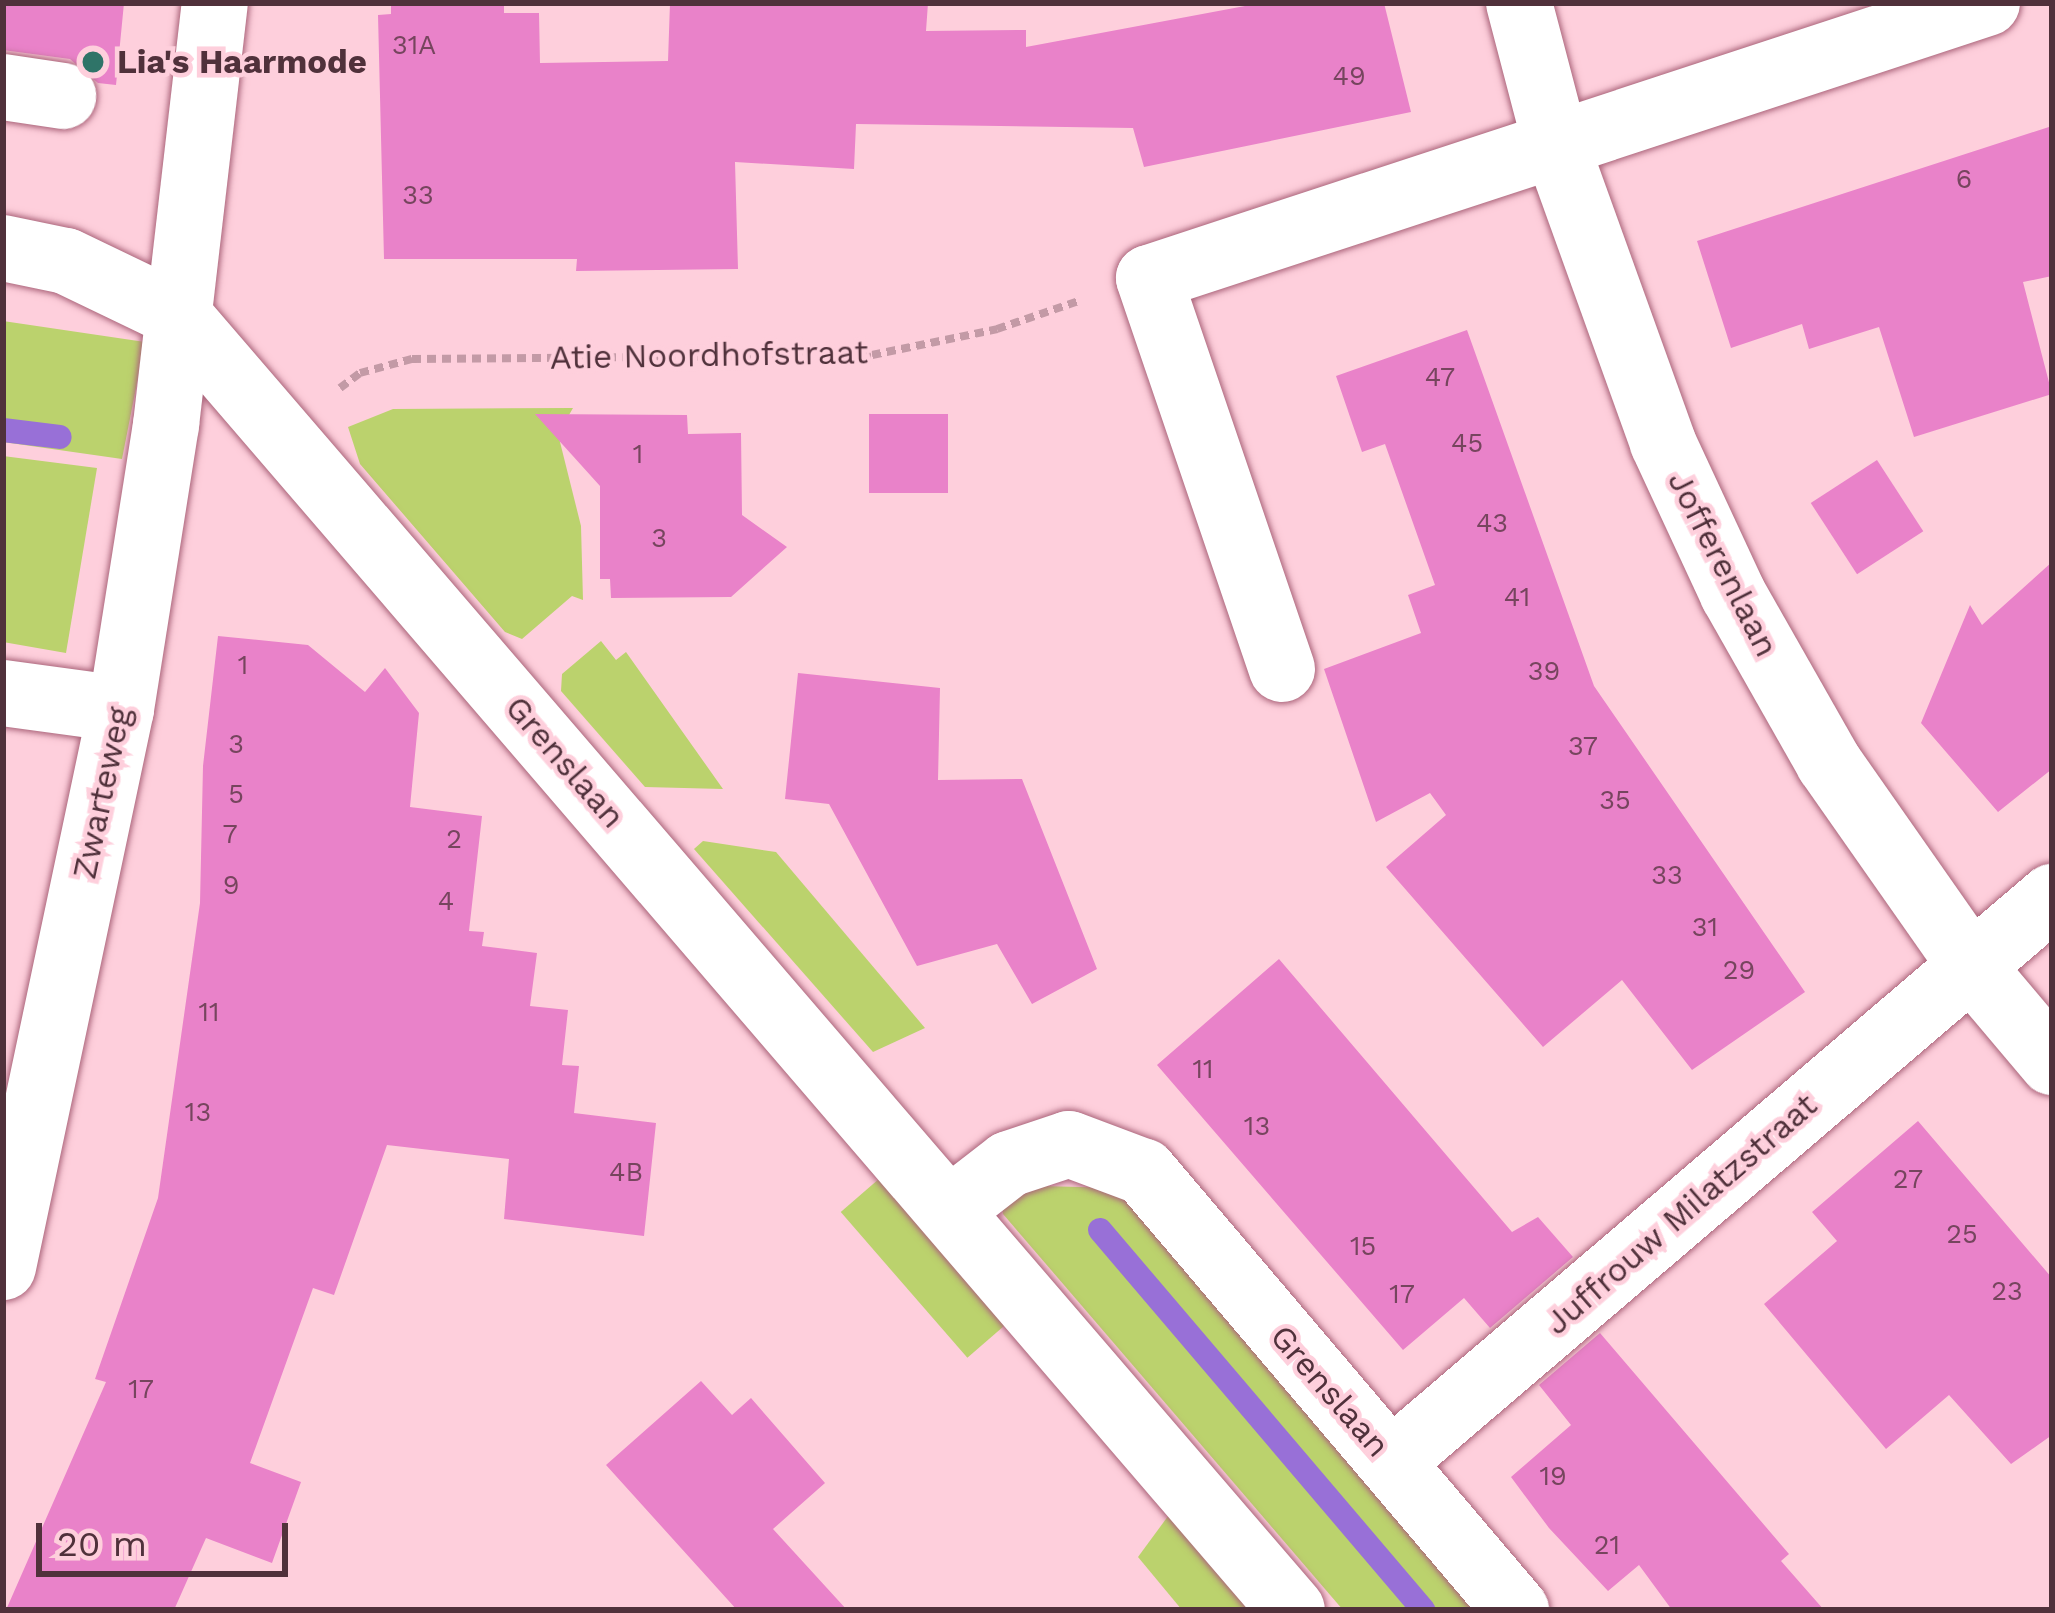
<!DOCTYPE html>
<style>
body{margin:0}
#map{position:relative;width:2055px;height:1613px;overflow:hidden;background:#fecfdc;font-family:"Work Sans",sans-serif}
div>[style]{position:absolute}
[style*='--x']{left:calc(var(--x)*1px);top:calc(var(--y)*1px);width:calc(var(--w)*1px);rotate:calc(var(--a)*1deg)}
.green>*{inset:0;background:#bbd26d;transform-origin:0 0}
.stream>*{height:24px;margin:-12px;padding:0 12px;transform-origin:12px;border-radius:12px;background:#9870d7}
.building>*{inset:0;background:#e982c9;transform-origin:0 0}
.path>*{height:8px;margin-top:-4px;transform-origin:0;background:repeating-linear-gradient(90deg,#c39aa6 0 9px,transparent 0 15px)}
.roads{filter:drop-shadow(0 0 3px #ab657b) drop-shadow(0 0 3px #ab657b)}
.minor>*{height:66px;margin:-33px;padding:0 33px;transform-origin:33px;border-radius:33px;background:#fff}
.tertiary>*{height:66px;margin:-33px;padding:0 33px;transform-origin:33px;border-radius:33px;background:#fff}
.dots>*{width:33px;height:33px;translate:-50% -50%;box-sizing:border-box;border:6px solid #fecfdc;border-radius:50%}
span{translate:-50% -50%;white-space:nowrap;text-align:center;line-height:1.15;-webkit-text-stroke:9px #fecfdc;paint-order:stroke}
.number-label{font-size:27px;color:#76455e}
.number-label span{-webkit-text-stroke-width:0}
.poi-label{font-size:33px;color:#50313b;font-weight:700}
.left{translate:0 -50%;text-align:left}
.street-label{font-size:33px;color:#50313b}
.frame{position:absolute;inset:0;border:6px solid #50313b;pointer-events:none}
.scale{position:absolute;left:36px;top:1523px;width:252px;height:54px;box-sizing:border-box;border:6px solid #50313b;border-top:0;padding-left:15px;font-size:36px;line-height:42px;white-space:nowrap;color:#50313b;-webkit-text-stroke:9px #fecfdc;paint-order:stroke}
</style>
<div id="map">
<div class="green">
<div style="clip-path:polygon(3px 321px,145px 342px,122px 459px,3px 442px)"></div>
<div style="clip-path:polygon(573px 408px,558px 434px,581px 526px,583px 600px,572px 596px,522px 639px,505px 632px,360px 464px,348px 427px,393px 409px)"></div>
<div style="clip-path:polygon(3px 456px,97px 468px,66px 653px,3px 642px)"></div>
<div style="clip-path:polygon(601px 641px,616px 660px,626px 652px,723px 789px,645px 787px,561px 691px,562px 674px)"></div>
<div style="clip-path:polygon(703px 841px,776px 852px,925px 1028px,873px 1052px,694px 849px)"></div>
<div style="left:880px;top:1178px;width:193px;height:52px;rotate:49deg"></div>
<div style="clip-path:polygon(1041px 1186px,1120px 1188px,1487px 1610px,1343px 1610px,1003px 1214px,1001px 1199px)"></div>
<div style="clip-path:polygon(1174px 1508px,1255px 1610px,1182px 1610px,1138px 1557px)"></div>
</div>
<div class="stream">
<div style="--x:3;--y:430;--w:57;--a:7"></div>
<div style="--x:1100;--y:1230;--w:499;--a:49.6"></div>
</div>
<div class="building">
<div style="clip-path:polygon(3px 3px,124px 3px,116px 85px,98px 83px,70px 59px,3px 50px)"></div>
<div style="clip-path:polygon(391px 3px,504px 3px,504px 13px,539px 13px,540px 63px,668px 61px,670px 3px,928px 3px,926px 31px,1026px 30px,1026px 47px,1261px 3px,1384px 3px,1411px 112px,1144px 167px,1133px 128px,856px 124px,854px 169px,735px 162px,738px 269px,576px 271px,577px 259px,384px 259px,378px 15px,391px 14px)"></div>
<div style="clip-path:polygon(2052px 126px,2052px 276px,2023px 282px,2052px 394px,1914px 437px,1879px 327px,1809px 349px,1802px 324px,1731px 348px,1697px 241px)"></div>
<div style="clip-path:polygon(1467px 330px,1594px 686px,1805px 992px,1692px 1070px,1622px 980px,1543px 1047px,1386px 867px,1446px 815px,1430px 793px,1376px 822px,1324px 669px,1421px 633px,1408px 595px,1435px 585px,1385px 444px,1362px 452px,1336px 376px)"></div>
<div style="clip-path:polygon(535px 414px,687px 415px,688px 434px,741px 433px,742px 515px,787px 547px,731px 597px,611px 598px,610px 579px,600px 579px,600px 486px)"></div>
<div style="left:869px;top:414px;width:79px;height:79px"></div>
<div style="left:1877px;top:460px;width:85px;height:79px;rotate:57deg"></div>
<div style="clip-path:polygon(2052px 562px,2052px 769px,1998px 812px,1921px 723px,1970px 605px,1982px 625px)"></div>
<div style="clip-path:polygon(218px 636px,308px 645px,365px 692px,385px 668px,419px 713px,410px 807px,482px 816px,469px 931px,484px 932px,482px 946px,537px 953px,530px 1006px,568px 1010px,562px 1065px,579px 1066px,574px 1113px,656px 1123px,644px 1236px,504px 1219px,509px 1159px,387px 1145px,334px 1295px,313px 1288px,250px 1463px,301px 1482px,272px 1563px,206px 1538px,174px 1610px,6px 1610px,106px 1382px,95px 1379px,158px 1198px,200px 903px,203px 766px)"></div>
<div style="clip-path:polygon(798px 673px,940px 688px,938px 780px,1022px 779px,1097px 969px,1032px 1004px,997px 944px,917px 966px,829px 804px,785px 799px)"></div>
<div style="clip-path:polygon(1279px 959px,1512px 1232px,1538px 1217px,1573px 1257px,1490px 1328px,1464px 1298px,1403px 1350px,1157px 1065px)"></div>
<div style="clip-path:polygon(1918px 1121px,2052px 1278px,2052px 1435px,2011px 1464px,1949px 1395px,1886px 1449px,1764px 1304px,1837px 1241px,1812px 1212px)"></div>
<div style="clip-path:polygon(1600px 1333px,1789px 1554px,1781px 1561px,1824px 1610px,1672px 1610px,1639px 1565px,1608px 1591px,1549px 1528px,1511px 1477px,1571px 1425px,1539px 1385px)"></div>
<div style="clip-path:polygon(701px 1381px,732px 1415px,751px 1398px,825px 1483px,773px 1529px,847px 1610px,737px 1610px,606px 1465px)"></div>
</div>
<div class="path">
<div style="--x:340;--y:388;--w:25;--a:-37"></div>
<div style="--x:360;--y:373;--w:54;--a:-15.1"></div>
<div style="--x:412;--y:359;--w:460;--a:-0.5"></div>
<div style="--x:872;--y:355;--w:128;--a:-11.7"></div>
<div style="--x:997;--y:329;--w:87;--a:-18.9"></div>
</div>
<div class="roads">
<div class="minor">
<div style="--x:3;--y:87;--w:61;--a:8.5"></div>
<div style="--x:3;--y:248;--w:64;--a:11.7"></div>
<div style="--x:66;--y:261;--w:124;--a:25.7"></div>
<div style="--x:178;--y:315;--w:1708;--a:49.3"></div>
<div style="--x:1282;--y:669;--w:413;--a:-108.8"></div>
<div style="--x:1149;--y:278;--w:882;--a:-18.17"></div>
<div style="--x:3;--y:693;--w:119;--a:7.7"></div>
<div style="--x:951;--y:1209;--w:73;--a:-37.8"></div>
<div style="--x:1009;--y:1164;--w:63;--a:-18.4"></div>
<div style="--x:1069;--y:1144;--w:80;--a:20.5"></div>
<div style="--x:1144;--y:1172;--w:575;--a:49.66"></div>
<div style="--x:3;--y:1267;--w:570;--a:-78.06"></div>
<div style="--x:121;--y:709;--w:288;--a:-81"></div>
<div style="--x:166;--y:425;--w:425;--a:-83.4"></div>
<div style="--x:1391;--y:1462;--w:870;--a:-40.52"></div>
</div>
<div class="tertiary">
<div style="--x:1519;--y:3;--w:150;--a:75.3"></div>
<div style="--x:1557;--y:148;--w:313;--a:70.2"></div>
<div style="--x:1663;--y:443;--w:166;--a:65.1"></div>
<div style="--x:1733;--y:594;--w:194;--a:60.4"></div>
<div style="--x:1829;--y:763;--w:248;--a:55"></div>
<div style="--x:1971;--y:966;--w:126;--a:49.8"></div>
</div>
</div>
<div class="dots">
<div style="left:93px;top:62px;background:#2f7468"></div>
</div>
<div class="number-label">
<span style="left:414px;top:46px">31A</span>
<span style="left:1349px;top:77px">49</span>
<span style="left:1964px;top:180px">6</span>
<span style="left:418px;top:196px">33</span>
<span style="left:1440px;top:378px">47</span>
<span style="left:1467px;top:444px">45</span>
<span style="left:638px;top:455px">1</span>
<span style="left:1492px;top:524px">43</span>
<span style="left:659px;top:539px">3</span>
<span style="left:1517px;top:598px">41</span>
<span style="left:243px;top:666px">1</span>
<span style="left:1544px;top:672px">39</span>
<span style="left:236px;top:745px">3</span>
<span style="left:1583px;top:747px">37</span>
<span style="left:236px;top:795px">5</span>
<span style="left:1615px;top:801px">35</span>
<span style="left:230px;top:835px">7</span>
<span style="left:454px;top:840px">2</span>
<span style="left:1667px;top:876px">33</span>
<span style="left:231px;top:886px">9</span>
<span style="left:446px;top:902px">4</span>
<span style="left:1705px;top:928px">31</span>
<span style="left:1739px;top:971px">29</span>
<span style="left:209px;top:1013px">11</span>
<span style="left:1203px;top:1070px">11</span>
<span style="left:198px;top:1113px">13</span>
<span style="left:1257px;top:1127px">13</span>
<span style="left:626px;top:1173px">4B</span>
<span style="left:1908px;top:1180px">27</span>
<span style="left:1962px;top:1235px">25</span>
<span style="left:1363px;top:1247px">15</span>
<span style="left:2007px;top:1292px">23</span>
<span style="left:1402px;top:1295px">17</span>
<span style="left:141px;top:1390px">17</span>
<span style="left:1553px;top:1477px">19</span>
<span style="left:1607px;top:1546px">21</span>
</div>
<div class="poi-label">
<span class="left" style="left:117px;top:62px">Lia's Haarmode</span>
</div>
<div class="street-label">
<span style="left:709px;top:355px;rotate:-1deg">Atie Noordhofstraat</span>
<span style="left:1723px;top:564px;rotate:63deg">Jofferenlaan</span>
<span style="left:565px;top:762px;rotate:49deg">Grenslaan</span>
<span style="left:102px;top:793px;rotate:-78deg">Zwarteweg</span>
<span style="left:1681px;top:1214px;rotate:-41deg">Juffrouw Milatzstraat</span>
<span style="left:1330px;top:1391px;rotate:49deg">Grenslaan</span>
</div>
<div class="frame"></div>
<div class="scale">20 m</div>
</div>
